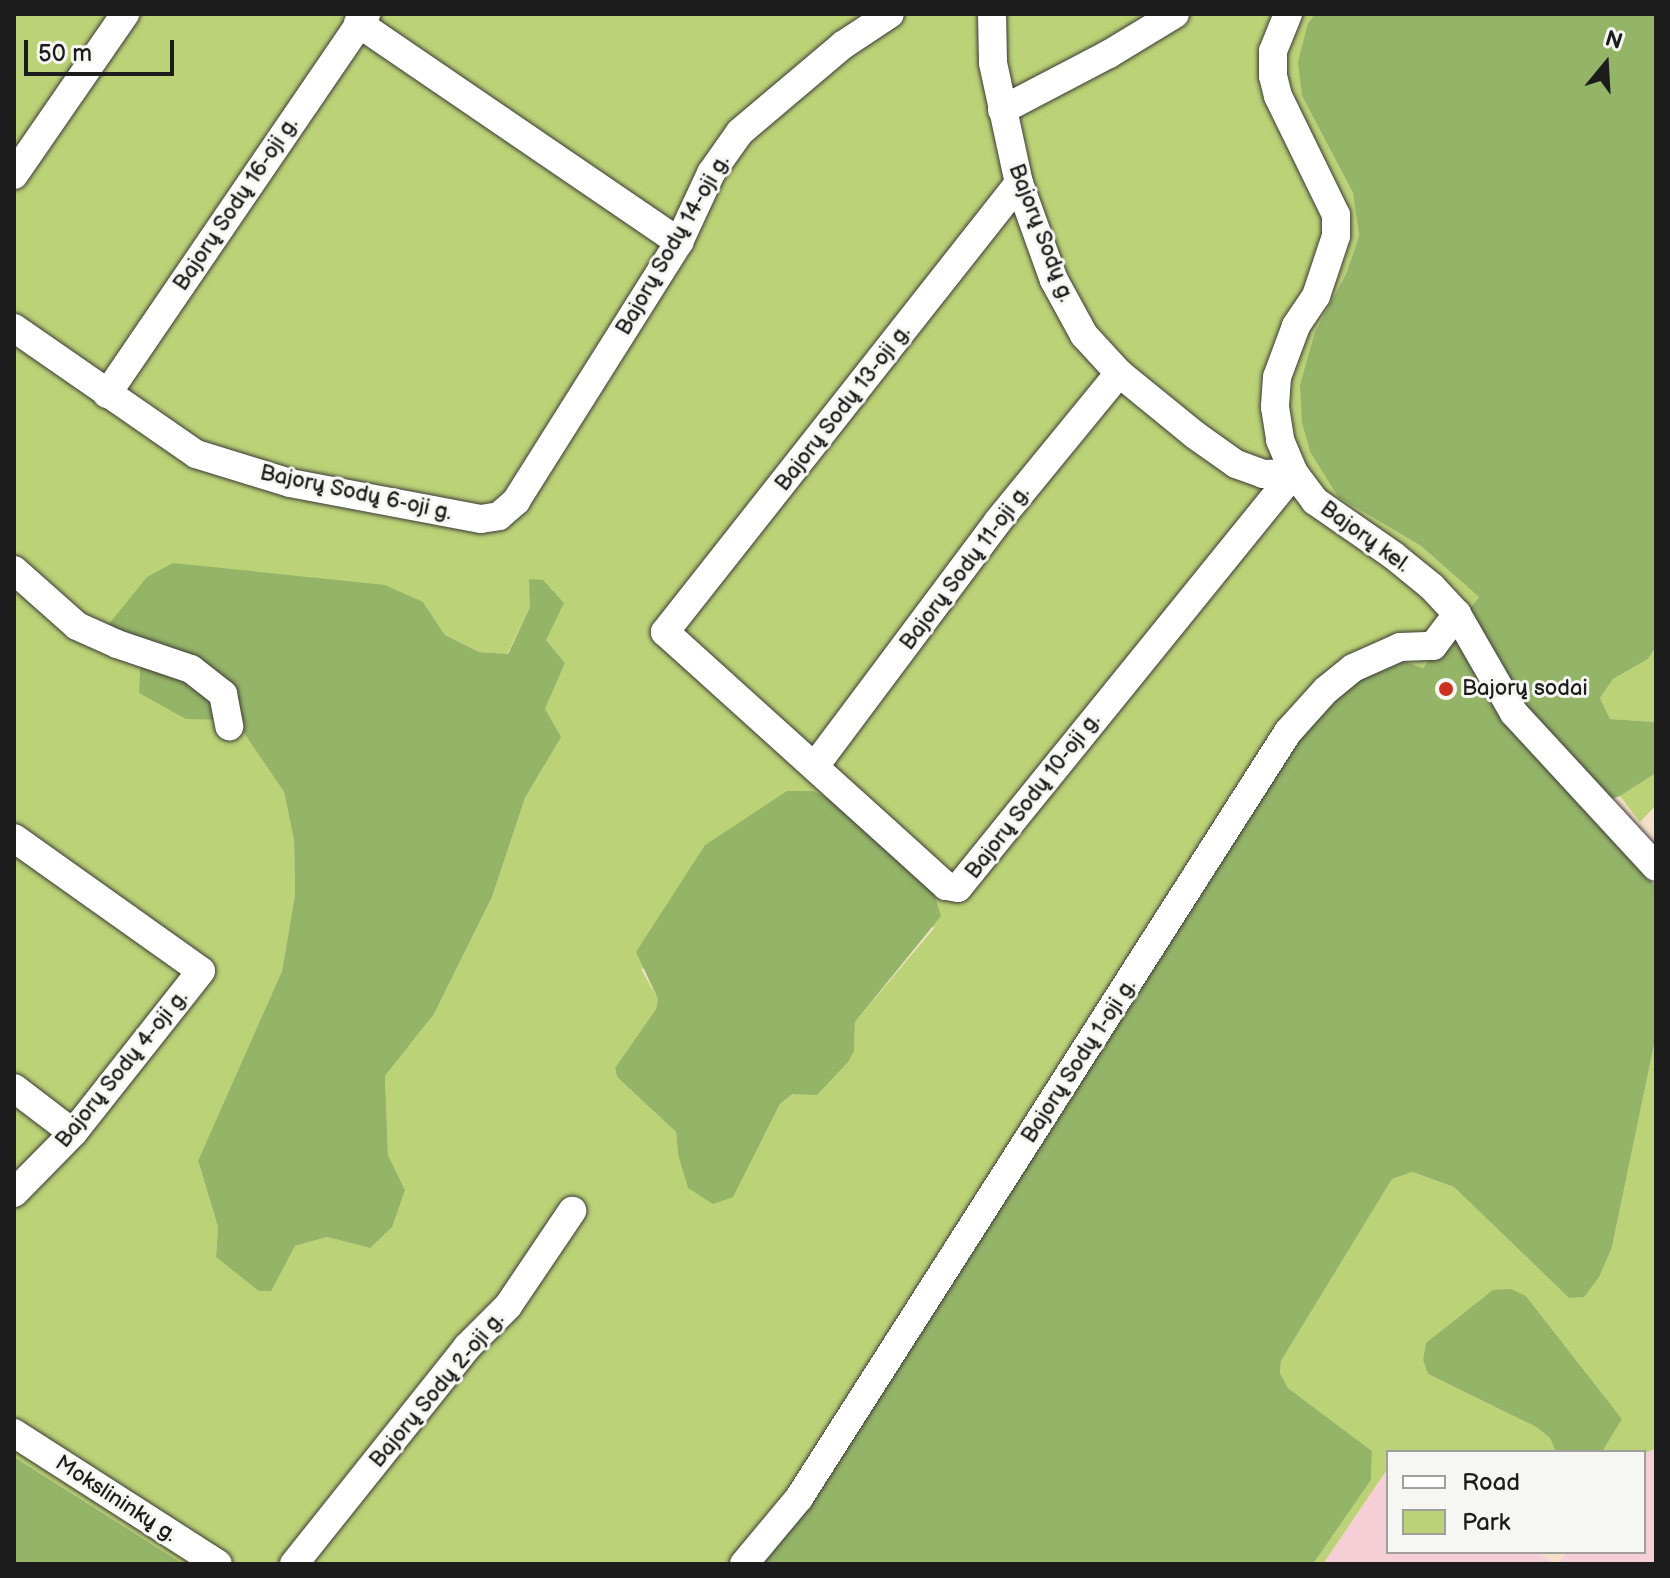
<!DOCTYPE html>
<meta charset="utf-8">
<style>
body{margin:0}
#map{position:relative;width:1670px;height:1578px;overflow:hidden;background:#f4e0c8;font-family:"Balsamiq Sans",sans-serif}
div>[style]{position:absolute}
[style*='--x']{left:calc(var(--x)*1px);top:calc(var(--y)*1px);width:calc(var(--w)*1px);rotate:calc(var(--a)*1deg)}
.built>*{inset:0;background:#f6cfd6}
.green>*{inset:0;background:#bbd277}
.forest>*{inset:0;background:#94b468}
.roads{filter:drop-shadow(0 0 2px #3c3936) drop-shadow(0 0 2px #3c3936)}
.minor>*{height:28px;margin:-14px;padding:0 14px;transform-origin:14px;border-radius:14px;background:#fff}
.dots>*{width:22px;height:22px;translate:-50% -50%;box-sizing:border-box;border:4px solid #f6f6f2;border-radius:50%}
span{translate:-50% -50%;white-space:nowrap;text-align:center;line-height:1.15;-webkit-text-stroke:6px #f6f6f2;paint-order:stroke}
.street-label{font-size:22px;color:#1c1c1c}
.poi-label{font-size:22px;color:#1c1c1c}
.left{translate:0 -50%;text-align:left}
.frame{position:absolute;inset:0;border:16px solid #1c1c1c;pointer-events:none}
.legend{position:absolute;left:1386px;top:1450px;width:260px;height:104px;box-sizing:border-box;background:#f6f6f2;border:2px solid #9f9f9c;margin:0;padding:10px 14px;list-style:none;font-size:24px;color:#1c1c1c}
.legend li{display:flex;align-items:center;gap:16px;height:40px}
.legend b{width:40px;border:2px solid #9f9f9c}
.north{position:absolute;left:1566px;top:24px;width:80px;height:80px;-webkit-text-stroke:6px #f6f6f2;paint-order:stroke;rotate:18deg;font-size:22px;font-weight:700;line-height:32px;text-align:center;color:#1c1c1c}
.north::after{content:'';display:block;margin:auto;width:28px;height:36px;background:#1c1c1c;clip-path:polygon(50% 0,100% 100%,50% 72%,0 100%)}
.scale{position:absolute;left:24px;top:40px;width:150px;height:36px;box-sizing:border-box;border:4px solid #1c1c1c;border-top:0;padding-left:10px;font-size:24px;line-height:28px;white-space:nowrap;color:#1c1c1c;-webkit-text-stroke:6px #f6f6f2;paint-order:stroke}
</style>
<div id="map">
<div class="built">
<div style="clip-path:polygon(1656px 1448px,1656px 1564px,1558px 1564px,1567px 1552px,1644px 1552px,1644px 1454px)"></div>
<div style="clip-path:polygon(1388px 1468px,1388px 1552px,1538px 1552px,1555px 1564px,1323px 1564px)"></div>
</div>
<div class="green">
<div style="clip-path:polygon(evenodd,14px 14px,1315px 14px,1308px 23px,1302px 96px,1353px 193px,1359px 236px,1346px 274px,1315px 332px,1302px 423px,1310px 452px,1338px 497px,1421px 546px,1479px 597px,1423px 668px,1397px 659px,754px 1564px,183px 1564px,14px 1457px,14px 14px,423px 602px,445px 635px,479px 652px,507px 654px,530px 607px,546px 640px,565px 663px,545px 709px,544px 766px,525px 798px,492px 897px,434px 1014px,385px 1076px,388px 1155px,405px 1190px,370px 1248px,327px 1237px,295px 1246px,270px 1290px,216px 1257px,218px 1227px,198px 1162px,282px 971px,295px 895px,294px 840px,284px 792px,235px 720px,139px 693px,140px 666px,423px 602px,14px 14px,935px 927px,855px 1022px,854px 1050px,780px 1104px,733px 1196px,678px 1154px,676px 1132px,617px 1077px,615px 1068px,656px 1009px,658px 999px,641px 969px,935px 927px)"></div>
<div style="clip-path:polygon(1656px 647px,1656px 722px,1610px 719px,1600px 698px,1613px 679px,1648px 659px)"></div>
<div style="clip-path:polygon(1656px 773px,1656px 805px,1640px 822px,1620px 796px)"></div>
<div style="clip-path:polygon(1656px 1035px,1656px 1448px,1644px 1454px,1602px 1452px,1622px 1419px,1526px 1296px,1426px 1343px,1423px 1360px,1428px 1374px,1536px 1427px,1550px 1438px,1556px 1452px,1388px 1452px,1388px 1468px,1323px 1564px,1313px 1564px,1371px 1480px,1372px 1451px,1288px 1388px,1280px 1373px,1281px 1361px,1392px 1179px,1411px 1172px,1454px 1187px,1569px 1298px,1612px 1247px)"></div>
</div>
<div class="forest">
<div style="clip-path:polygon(1315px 14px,1656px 14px,1656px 647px,1648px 659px,1613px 679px,1600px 698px,1610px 719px,1656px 722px,1656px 773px,1620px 796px,1584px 808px,1656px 887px,1656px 1035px,1612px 1247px,1599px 1277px,1584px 1297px,1569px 1298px,1454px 1187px,1412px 1172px,1392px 1179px,1281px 1361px,1280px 1373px,1288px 1388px,1372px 1451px,1371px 1480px,1313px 1564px,754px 1564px,1294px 735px,1330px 696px,1397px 659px,1423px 668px,1479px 597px,1421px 546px,1338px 497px,1310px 452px,1302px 423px,1300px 385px,1315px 332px,1346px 274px,1359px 236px,1353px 193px,1302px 96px,1298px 62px,1308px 23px)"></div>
<div style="clip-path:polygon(173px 563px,385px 585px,423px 602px,445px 635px,479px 652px,508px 654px,530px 607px,529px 579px,543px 580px,564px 603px,546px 640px,565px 663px,545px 709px,561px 737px,525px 798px,492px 897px,434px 1014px,385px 1076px,388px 1155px,405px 1190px,392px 1227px,370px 1248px,327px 1237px,295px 1246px,271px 1291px,259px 1291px,216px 1257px,218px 1227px,198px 1161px,282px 971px,295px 895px,294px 840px,284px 792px,235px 720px,186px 719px,139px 693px,140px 666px,104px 630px,147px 577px)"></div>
<div style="clip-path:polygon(787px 791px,813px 791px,840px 804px,933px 890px,941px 916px,855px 1022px,854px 1051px,848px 1062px,817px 1095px,793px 1094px,780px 1104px,733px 1197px,713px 1204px,688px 1188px,678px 1154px,676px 1132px,617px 1077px,615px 1068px,656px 1009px,658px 999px,636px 952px,705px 845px)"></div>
<div style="clip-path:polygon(1511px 1289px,1526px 1296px,1622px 1419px,1602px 1452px,1556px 1452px,1550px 1438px,1536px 1427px,1428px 1374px,1423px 1360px,1426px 1343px,1493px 1290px)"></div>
<div style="clip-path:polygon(14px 1457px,183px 1564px,14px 1564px)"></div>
</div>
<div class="roads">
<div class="minor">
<div style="--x:992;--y:14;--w:49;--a:88.8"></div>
<div style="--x:993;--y:63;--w:123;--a:77.8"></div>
<div style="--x:1019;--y:183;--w:103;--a:70.2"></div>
<div style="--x:1054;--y:280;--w:63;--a:61.4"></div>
<div style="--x:1084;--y:335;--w:52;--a:47.4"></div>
<div style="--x:1119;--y:373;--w:98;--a:39.2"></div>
<div style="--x:1195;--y:435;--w:50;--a:35.3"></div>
<div style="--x:1236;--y:464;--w:29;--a:20"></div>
<div style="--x:1263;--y:474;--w:31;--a:-2"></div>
<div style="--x:1288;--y:14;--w:40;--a:112"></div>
<div style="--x:1273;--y:51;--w:25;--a:90"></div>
<div style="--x:1273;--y:76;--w:21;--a:76"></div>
<div style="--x:1278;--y:96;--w:132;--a:64"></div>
<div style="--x:1336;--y:215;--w:21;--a:90"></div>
<div style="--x:1336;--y:236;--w:63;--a:108.4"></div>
<div style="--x:1316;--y:296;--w:36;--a:124"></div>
<div style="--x:1296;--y:326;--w:54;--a:110.4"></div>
<div style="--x:1277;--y:377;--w:30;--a:94"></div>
<div style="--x:1275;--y:407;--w:33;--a:81"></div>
<div style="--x:1280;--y:440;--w:36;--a:67"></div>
<div style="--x:1294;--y:473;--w:35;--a:53"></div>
<div style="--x:1315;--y:501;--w:96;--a:34.8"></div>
<div style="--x:1394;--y:556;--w:49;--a:39.2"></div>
<div style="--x:1432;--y:587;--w:37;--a:47"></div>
<div style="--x:1457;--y:614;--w:114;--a:60.1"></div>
<div style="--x:1514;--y:713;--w:209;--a:47.3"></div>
<div style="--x:358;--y:23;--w:389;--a:34.3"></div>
<div style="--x:1002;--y:110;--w:121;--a:-27.6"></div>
<div style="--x:1109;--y:54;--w:77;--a:-31.2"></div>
<div style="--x:14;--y:175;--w:196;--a:-55.4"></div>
<div style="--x:1019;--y:183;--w:572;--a:128.25"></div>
<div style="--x:665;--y:632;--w:379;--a:42.1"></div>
<div style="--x:946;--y:886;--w:12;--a:9"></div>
<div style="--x:958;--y:888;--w:534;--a:-51.01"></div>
<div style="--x:14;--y:328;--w:221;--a:34.7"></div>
<div style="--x:196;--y:454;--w:98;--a:17.1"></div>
<div style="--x:290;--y:483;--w:194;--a:10.7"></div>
<div style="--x:481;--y:519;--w:18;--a:-9"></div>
<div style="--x:499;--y:516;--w:23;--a:-41"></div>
<div style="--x:516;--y:501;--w:306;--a:-57.8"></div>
<div style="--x:679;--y:242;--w:76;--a:-65.1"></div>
<div style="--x:711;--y:173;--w:50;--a:-54.7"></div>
<div style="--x:740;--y:132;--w:135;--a:-40.2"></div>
<div style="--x:843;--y:45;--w:56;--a:-33.4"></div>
<div style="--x:107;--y:394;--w:460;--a:-55.7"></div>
<div style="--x:14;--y:570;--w:84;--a:41.6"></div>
<div style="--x:77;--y:626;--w:44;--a:24.2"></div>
<div style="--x:117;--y:644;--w:78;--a:18.7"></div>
<div style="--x:191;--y:669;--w:41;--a:38"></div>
<div style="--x:223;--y:694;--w:33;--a:79"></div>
<div style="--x:815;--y:766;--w:306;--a:-53.2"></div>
<div style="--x:998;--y:521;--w:191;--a:-50.7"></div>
<div style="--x:14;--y:838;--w:229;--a:35.4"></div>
<div style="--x:201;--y:971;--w:206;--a:128.3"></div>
<div style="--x:73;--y:1133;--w:84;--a:134.5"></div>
<div style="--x:14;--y:1088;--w:74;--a:37.3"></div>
<div style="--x:14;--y:1433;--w:242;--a:32.7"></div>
<div style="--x:294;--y:1564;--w:278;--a:-51.4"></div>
<div style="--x:467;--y:1347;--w:58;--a:-45"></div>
<div style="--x:508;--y:1306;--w:115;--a:-56"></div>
<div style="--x:744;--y:1564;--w:86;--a:-50.2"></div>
<div style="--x:799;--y:1498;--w:909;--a:-57.45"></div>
<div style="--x:1288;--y:732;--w:57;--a:-47.9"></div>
<div style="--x:1326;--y:690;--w:35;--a:-39"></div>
<div style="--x:1353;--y:668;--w:51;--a:-24.1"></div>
<div style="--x:1400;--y:647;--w:33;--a:-2"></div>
<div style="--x:1433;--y:646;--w:40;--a:-53"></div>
</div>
</div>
<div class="dots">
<div style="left:1446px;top:689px;background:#c8321e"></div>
</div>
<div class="street-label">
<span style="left:236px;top:204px;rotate:-56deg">Bajorų Sodų 16-oji g.</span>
<span style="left:1041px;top:233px;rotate:69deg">Bajorų Sodų g.</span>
<span style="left:673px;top:245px;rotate:-60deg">Bajorų Sodų 14-oji g.</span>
<span style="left:843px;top:408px;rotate:-52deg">Bajorų Sodų 13-oji g.</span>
<span style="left:356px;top:493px;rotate:12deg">Bajorų Sodų 6-oji g.</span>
<span style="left:1365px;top:537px;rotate:36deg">Bajorų kel.</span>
<span style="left:965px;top:568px;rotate:-53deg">Bajorų Sodų 11-oji g.</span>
<span style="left:1033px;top:796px;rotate:-52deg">Bajorų Sodų 10-oji g.</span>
<span style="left:1079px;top:1061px;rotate:-57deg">Bajorų Sodų 1-oji g.</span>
<span style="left:122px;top:1069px;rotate:-51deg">Bajorų Sodų 4-oji g.</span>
<span style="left:437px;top:1390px;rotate:-50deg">Bajorų Sodų 2-oji g.</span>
<span style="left:116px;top:1499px;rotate:33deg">Mokslininkų g.</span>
</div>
<div class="poi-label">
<span class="left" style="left:1462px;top:689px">Bajorų sodai</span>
</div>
<div class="frame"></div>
<ul class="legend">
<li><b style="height:10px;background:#fff"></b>Road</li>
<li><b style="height:22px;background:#bbd277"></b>Park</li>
</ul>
<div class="north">N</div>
<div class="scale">50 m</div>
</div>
